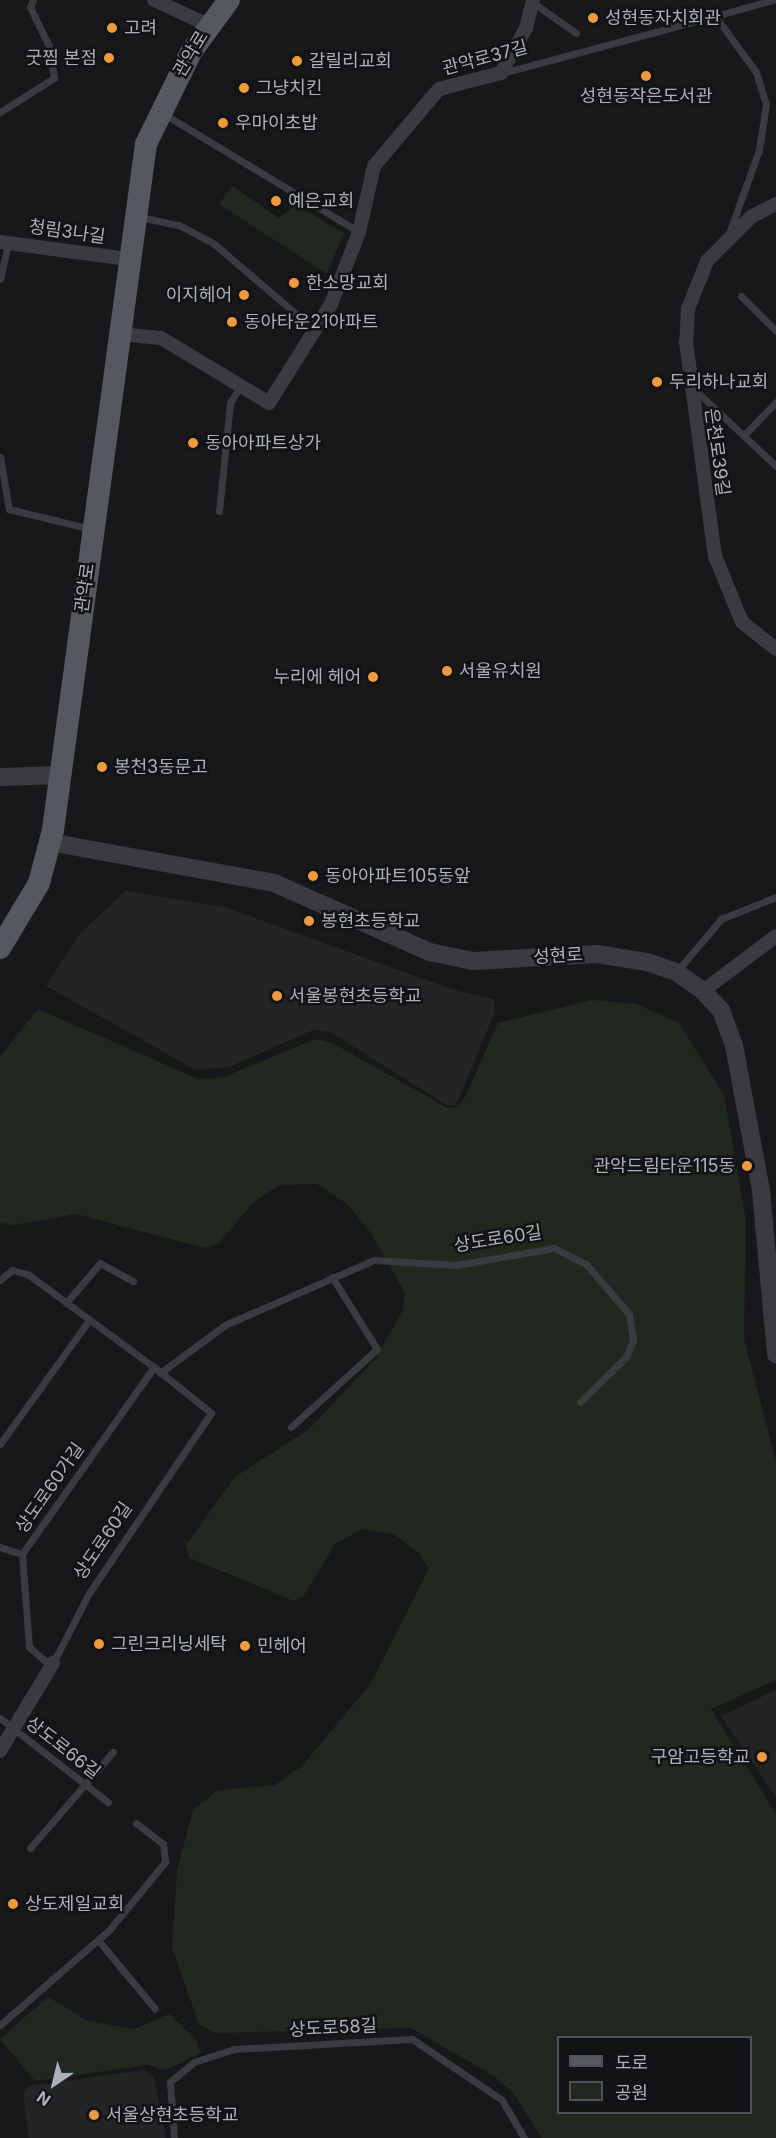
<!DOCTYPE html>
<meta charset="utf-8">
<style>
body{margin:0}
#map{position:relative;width:776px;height:2138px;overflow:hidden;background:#18181a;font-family:Inter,"Noto Sans KR",sans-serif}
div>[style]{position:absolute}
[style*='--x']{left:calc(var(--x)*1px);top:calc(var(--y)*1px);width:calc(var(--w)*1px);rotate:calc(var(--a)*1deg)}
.built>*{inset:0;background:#242427}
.green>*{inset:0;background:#202820}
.service>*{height:7px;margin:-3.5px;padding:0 3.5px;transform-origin:3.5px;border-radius:3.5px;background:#393b3f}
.minor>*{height:14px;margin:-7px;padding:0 7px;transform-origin:7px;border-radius:7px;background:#393b3f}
.tertiary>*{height:18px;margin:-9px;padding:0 9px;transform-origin:9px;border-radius:9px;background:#393b3f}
.primary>*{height:22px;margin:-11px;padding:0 11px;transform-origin:11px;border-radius:11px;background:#55585e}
.dots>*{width:16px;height:16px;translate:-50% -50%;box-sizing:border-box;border:3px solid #131315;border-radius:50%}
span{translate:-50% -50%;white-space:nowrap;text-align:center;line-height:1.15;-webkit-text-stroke:5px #131315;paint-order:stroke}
.poi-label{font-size:18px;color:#abb1b9}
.left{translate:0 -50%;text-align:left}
.right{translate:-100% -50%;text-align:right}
.street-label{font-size:18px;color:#abb1b9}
.legend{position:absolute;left:557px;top:2036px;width:195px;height:78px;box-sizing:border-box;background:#131315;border:2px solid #505257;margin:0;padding:8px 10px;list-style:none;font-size:18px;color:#abb1b9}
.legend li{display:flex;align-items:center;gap:12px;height:30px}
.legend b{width:30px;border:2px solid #505257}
.north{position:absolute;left:24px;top:2054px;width:60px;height:60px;-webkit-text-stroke:4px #131315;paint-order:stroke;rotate:215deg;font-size:16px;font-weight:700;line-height:24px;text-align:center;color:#abb1b9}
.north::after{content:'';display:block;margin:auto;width:21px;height:27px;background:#abb1b9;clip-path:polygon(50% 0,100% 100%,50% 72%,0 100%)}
</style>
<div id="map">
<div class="built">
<div style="clip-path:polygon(126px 891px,224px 907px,454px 990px,494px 999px,494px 1014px,456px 1105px,448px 1106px,330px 1032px,313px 1030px,229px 1067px,196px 1070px,46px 986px,80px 933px)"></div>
<div style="clip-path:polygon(776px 1690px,776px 1797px,721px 1716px)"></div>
<div style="clip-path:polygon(145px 2070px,154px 2078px,166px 2138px,29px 2138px,23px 2094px,29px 2086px)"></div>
</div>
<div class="green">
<div style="clip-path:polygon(232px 186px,279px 218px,296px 205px,344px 233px,327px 274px,219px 204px)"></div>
<div style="clip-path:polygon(evenodd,592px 1000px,636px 1004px,679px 1023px,724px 1095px,746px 1220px,744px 1339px,776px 1461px,776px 1680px,711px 1709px,776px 1814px,776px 2138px,542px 2138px,514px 2094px,494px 2076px,411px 2028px,215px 2033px,199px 2024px,172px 1948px,177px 1870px,193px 1810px,218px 1790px,275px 1785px,302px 1766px,371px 1683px,429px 1568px,419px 1553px,395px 1535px,363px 1529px,335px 1544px,303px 1597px,294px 1601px,190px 1558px,185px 1546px,235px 1477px,309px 1429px,376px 1358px,403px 1310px,405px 1293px,371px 1233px,347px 1204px,317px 1184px,279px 1185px,253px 1203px,218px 1244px,205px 1248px,76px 1214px,14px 1225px,0 1223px,0 1057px,38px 1009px,198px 1079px,224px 1077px,315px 1039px,332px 1043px,448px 1108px,458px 1107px,466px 1095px,498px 1023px,592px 1000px,558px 2038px,750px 2038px,750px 2112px,558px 2112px,558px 2038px)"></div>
<div style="clip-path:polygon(48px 1997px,88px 2021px,134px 2029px,169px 2014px,197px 2041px,200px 2053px,166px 2070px,148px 2065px,35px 2081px,0 2039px)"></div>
</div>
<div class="service">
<div style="--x:532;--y:2;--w:54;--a:35.2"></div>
<div style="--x:715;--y:16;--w:60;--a:-15.4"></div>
<div style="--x:502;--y:73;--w:220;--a:-15"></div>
<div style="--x:715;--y:16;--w:69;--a:53.8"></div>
<div style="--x:756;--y:72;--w:34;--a:73"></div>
<div style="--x:766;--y:104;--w:47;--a:98.7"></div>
<div style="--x:759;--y:150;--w:91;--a:109.8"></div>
<div style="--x:0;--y:112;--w:64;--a:-32.2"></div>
<div style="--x:54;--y:78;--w:32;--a:-99"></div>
<div style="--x:49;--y:46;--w:43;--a:-116"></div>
<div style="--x:30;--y:7;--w:8;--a:-67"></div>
<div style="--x:164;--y:114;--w:228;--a:31.2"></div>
<div style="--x:140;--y:217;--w:40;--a:12"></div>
<div style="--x:179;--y:225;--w:38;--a:28"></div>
<div style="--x:213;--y:243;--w:135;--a:40.5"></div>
<div style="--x:0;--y:279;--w:37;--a:-77"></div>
<div style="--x:741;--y:296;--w:49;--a:45"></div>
<div style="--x:695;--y:390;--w:111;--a:43.2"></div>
<div style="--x:744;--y:435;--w:46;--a:-45.9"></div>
<div style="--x:0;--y:457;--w:53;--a:80.2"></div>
<div style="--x:9;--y:509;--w:84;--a:13.7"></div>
<div style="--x:219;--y:511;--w:109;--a:-84.2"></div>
<div style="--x:230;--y:403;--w:22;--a:-58"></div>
<div style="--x:678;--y:970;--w:67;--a:-49.9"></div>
<div style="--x:721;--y:919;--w:59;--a:-21.8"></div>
<div style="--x:0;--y:1280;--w:16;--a:-40"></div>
<div style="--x:12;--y:1270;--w:18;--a:16"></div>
<div style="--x:29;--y:1275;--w:155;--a:36.4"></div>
<div style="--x:154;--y:1367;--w:73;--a:38.9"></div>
<div style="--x:211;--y:1413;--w:217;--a:124.1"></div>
<div style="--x:89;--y:1593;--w:79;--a:117.2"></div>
<div style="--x:53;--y:1663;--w:9;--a:-162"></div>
<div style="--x:44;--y:1660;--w:20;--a:-139"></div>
<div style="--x:29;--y:1647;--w:93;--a:-94.3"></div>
<div style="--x:22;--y:1554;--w:229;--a:-54.8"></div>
<div style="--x:66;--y:1303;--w:52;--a:-49.6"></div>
<div style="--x:100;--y:1263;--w:38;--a:29"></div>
<div style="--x:160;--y:1373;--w:81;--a:-36.4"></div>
<div style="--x:225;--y:1325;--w:163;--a:-23.6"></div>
<div style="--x:374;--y:1260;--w:82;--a:3.5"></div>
<div style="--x:456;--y:1265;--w:99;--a:-9.8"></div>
<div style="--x:554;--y:1248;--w:36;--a:27"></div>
<div style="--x:586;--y:1264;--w:66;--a:49.3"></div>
<div style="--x:629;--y:1314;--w:26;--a:81"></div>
<div style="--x:633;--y:1340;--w:18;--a:112"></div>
<div style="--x:626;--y:1357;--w:64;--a:135.6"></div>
<div style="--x:291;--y:1427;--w:116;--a:-42.2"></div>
<div style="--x:377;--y:1349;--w:85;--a:-122"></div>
<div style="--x:0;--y:1444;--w:153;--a:-54.3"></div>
<div style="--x:0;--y:1547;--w:23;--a:18"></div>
<div style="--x:0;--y:1718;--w:137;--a:37.9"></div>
<div style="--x:30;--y:1848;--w:127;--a:-49.2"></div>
<div style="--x:98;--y:1940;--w:89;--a:50.4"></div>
<div style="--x:0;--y:2025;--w:146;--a:-41.1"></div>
<div style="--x:110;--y:1929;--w:87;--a:-50.6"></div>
<div style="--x:165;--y:1862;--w:18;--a:-96"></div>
<div style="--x:163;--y:1844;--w:34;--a:-142"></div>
<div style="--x:174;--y:2138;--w:56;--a:-94.1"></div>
<div style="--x:170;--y:2082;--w:31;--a:-40"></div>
<div style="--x:194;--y:2062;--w:42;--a:-18"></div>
<div style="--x:234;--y:2049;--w:178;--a:-3.2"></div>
<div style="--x:412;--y:2039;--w:109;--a:34.1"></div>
<div style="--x:502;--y:2100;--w:44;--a:59.9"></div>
</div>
<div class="minor">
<div style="--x:154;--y:0;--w:60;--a:24.8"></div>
<div style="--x:776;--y:204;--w:28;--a:153"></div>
<div style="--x:751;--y:217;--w:62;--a:135"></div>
<div style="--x:707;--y:261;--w:52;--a:111.6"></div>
<div style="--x:688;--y:309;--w:33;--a:93"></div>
<div style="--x:686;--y:342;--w:216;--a:82.3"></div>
<div style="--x:715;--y:556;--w:71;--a:67.8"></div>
<div style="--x:742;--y:622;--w:43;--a:38.5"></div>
<div style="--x:0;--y:242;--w:129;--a:7.6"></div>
<div style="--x:119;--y:334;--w:42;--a:5.4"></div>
<div style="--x:161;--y:338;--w:126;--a:31"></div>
<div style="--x:269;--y:403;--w:117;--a:-57.9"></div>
<div style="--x:331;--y:304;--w:77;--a:-68.7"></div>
<div style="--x:359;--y:232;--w:68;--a:-77.2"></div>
<div style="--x:374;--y:166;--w:101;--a:-49.8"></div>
<div style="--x:439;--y:89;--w:64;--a:-14.5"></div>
<div style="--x:501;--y:73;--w:51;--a:-60.9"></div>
<div style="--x:526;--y:28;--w:29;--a:-76"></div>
<div style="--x:703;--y:991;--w:91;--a:-37"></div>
<div style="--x:0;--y:1751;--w:103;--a:-58.9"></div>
</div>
<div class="tertiary">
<div style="--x:0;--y:777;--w:62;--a:-1.8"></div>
<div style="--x:49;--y:842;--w:229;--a:10.3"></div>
<div style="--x:274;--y:883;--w:171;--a:23.9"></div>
<div style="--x:430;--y:952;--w:44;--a:11.8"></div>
<div style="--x:473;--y:961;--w:124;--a:-3.2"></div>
<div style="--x:597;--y:954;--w:51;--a:9.1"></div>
<div style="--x:647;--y:962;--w:31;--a:19"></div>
<div style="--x:676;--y:972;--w:33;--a:35"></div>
<div style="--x:703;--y:991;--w:26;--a:47"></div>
<div style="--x:721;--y:1010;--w:37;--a:70"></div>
<div style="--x:734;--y:1045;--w:148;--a:79.5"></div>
<div style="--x:761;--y:1191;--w:164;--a:84.7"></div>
</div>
<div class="primary">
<div style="--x:0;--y:948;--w:76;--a:-59"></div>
<div style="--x:39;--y:883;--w:55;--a:-75.2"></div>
<div style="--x:53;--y:830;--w:692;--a:-82.28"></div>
<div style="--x:146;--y:144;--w:102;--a:-63.9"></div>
<div style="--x:191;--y:52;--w:64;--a:-53.8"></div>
</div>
<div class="dots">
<div style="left:593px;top:18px;background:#ed9b3d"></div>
<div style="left:112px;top:28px;background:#ed9b3d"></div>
<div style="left:109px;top:58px;background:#ed9b3d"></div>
<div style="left:297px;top:61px;background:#ed9b3d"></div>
<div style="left:646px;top:76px;background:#ed9b3d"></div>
<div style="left:244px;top:88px;background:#ed9b3d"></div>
<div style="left:223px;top:123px;background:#ed9b3d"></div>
<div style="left:276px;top:201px;background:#ed9b3d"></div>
<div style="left:294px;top:283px;background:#ed9b3d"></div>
<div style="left:244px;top:295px;background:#ed9b3d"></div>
<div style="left:232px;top:322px;background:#ed9b3d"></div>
<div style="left:657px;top:382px;background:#ed9b3d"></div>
<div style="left:193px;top:443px;background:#ed9b3d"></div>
<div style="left:447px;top:671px;background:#ed9b3d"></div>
<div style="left:373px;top:677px;background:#ed9b3d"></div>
<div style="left:102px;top:767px;background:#ed9b3d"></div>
<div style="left:313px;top:876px;background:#ed9b3d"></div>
<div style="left:309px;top:921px;background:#ed9b3d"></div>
<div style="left:277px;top:996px;background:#ed9b3d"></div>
<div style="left:747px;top:1166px;background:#ed9b3d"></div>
<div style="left:99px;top:1644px;background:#ed9b3d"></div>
<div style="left:245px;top:1646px;background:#ed9b3d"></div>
<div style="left:762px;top:1757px;background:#ed9b3d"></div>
<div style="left:13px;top:1904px;background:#ed9b3d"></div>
<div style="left:94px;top:2115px;background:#ed9b3d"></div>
</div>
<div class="poi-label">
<span class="left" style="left:605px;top:18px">성현동자치회관</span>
<span class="left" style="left:124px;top:28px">고려</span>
<span class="right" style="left:97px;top:58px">굿찜 본점</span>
<span class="left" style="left:309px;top:61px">갈릴리교회</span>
<span class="left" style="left:256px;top:88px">그냥치킨</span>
<span style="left:646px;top:96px">성현동작은도서관</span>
<span class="left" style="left:235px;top:123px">우마이초밥</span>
<span class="left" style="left:288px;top:201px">예은교회</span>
<span class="left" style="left:306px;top:283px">한소망교회</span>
<span class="right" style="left:232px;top:295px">이지헤어</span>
<span class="left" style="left:244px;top:322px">동아타운21아파트</span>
<span class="left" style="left:669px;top:382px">두리하나교회</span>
<span class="left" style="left:205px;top:443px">동아아파트상가</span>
<span class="left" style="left:459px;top:671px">서울유치원</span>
<span class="right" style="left:361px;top:677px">누리에 헤어</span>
<span class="left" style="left:114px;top:767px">봉천3동문고</span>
<span class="left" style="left:325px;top:876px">동아아파트105동앞</span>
<span class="left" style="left:321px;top:921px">봉현초등학교</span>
<span class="left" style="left:289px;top:996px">서울봉현초등학교</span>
<span class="right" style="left:735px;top:1166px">관악드림타운115동</span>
<span class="left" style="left:111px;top:1644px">그린크리닝세탁</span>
<span class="left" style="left:257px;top:1646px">민헤어</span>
<span class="right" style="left:750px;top:1757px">구암고등학교</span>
<span class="left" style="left:25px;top:1904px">상도제일교회</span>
<span class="left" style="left:106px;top:2115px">서울상현초등학교</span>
</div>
<div class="street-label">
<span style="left:191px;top:54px;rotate:-59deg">관악로</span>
<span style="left:485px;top:58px;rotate:-15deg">관악로37길</span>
<span style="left:67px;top:232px;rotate:8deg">청림3나길</span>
<span style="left:717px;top:452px;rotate:82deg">은천로39길</span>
<span style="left:85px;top:588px;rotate:-82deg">관악로</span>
<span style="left:558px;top:956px;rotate:-3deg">성현로</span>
<span style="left:498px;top:1239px;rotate:-9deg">상도로60길</span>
<span style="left:50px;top:1488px;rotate:-55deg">상도로60가길</span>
<span style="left:103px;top:1541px;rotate:-56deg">상도로60길</span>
<span style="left:63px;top:1748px;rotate:38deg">상도로66길</span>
<span style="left:333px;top:2028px;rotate:-3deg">상도로58길</span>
</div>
<ul class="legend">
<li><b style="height:8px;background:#55585e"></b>도로</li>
<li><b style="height:16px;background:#202820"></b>공원</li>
</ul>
<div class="north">N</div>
</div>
